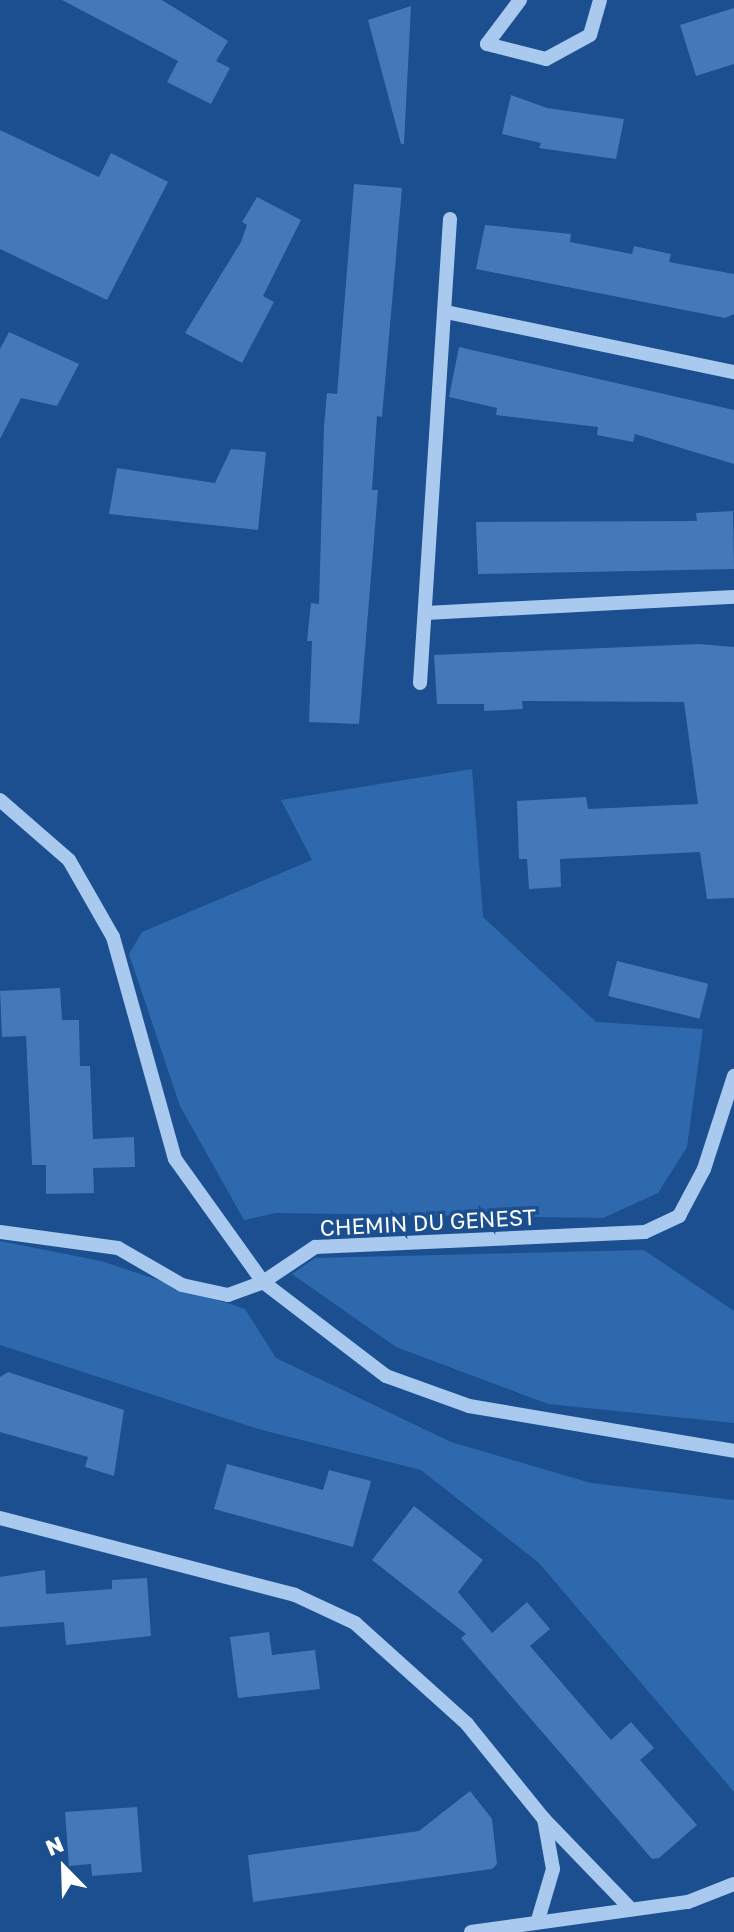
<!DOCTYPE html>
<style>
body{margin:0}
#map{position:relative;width:734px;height:1932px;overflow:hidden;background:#1b4f8f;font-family:"Golos Text",sans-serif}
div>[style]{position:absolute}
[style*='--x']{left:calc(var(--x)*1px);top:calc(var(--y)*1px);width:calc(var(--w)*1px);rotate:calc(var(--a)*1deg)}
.green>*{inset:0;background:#2e69ad}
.building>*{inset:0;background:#4478b7;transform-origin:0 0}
.minor>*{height:14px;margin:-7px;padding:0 7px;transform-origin:7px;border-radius:7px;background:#a9c9ee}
span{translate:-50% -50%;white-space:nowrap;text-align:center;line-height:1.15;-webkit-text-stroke:7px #1b4f8f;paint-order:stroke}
.street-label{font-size:22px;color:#fff}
.north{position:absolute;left:24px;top:1828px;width:80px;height:80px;-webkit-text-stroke:6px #1b4f8f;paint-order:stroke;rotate:337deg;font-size:22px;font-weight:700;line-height:32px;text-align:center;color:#fff}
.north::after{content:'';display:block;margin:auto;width:28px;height:36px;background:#fff;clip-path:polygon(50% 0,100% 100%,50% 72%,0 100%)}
</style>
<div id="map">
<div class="green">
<div style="clip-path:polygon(472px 769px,483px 917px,596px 1022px,703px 1029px,687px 1147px,658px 1193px,603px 1218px,276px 1213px,244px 1220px,180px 1106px,129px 954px,142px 932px,312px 860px,281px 800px)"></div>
<div style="clip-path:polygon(0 1241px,101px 1261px,245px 1309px,276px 1358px,451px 1442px,591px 1483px,734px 1500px,734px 1792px,539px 1563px,421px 1470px,258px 1429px,0 1345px)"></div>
<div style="clip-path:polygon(644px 1250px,734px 1311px,734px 1423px,548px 1404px,396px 1347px,292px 1274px,315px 1258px)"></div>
</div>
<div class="building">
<div style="clip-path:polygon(62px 0,162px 0,228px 41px,216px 61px,230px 68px,211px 104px,167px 82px,178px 61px)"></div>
<div style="clip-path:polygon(411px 6px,404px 144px,401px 144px,368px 20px)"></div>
<div style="clip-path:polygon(734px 8px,734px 64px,696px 76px,680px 25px)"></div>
<div style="clip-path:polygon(511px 95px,547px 108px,624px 119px,616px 159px,539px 148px,541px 143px,502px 134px)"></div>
<div style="clip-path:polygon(0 130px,99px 177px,111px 153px,168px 182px,107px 300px,0 249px)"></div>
<div style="clip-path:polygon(354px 184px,402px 188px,382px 417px,377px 416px,372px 490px,378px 490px,359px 724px,309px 722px,312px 641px,307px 641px,311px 603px,319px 604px,324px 426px,327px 393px,337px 394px)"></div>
<div style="clip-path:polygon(257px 197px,301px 220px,263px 296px,274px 302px,242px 363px,185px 333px,241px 242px,247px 225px,242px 222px)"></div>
<div style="clip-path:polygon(485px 225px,571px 234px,570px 242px,632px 254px,634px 246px,671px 254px,669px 262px,734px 274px,734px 314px,725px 318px,476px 269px)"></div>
<div style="clip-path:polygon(9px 332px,79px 364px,57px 406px,21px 398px,0 439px,0 349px)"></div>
<div style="clip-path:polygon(459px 347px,734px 410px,734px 464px,635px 434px,633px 442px,597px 435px,598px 427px,496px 415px,497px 408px,449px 397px)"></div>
<div style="clip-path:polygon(231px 449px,266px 452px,258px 530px,109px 514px,117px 468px,215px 483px)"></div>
<div style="clip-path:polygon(733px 511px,734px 569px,478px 574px,476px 522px,697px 521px,696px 513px)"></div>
<div style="clip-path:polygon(699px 644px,734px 647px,734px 898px,707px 899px,700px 852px,560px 859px,561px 887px,529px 889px,527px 859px,519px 859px,517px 801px,586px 797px,588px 809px,698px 804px,684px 702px,522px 701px,523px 709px,484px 711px,484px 704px,437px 704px,434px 655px)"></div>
<div style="left:617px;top:961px;width:94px;height:36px;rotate:14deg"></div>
<div style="clip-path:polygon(60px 988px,62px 1020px,79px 1020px,80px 1066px,90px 1066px,93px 1139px,134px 1137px,135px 1167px,93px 1168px,94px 1193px,46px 1194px,46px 1165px,32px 1165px,26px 1036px,2px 1037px,0 991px)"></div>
<div style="clip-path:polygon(8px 1372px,124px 1410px,114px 1476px,85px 1467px,88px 1457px,0 1432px,0 1377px)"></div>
<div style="clip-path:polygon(227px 1464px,323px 1490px,329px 1470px,371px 1481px,353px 1547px,214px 1509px)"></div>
<div style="clip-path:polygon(414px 1506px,483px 1560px,458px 1592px,492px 1633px,527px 1602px,550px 1629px,530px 1646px,611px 1740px,631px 1722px,654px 1748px,640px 1760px,697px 1825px,659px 1858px,652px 1859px,461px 1638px,466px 1634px,372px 1560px)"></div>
<div style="clip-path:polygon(45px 1570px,46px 1594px,112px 1589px,112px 1580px,147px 1578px,151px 1636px,66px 1645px,64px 1622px,0 1627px,0 1577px)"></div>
<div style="clip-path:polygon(269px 1632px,272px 1655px,315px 1650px,320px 1689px,238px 1698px,230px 1637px)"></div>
<div style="clip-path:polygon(470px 1791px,492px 1819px,497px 1864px,492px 1869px,253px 1902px,248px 1855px,419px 1831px)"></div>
<div style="clip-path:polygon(137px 1807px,142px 1872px,92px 1876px,91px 1864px,69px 1866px,65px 1812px)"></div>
</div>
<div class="minor">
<div style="--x:520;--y:0;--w:55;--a:126.9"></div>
<div style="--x:487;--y:44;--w:61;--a:14.3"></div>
<div style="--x:546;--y:59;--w:50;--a:-28.6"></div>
<div style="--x:590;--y:35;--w:36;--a:-74"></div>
<div style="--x:446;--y:312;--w:294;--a:11.8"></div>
<div style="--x:426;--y:613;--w:308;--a:-3"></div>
<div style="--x:420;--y:683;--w:465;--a:-86.3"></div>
<div style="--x:0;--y:800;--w:91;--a:41"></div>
<div style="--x:69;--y:860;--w:89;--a:60.3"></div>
<div style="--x:113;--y:937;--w:230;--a:74.4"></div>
<div style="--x:175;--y:1159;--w:151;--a:54.4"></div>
<div style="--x:263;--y:1282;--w:155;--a:37.4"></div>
<div style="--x:386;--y:1376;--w:88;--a:19.9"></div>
<div style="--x:469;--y:1406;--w:269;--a:9.6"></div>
<div style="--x:0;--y:1232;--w:119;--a:7.7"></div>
<div style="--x:118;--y:1248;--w:74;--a:30"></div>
<div style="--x:182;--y:1285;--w:47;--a:12.3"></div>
<div style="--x:228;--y:1295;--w:37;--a:-20"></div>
<div style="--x:263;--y:1282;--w:63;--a:-33.9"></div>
<div style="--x:315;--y:1247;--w:330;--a:-2.6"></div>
<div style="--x:645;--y:1232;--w:38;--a:-25"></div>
<div style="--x:679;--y:1216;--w:53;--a:-62"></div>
<div style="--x:704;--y:1169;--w:98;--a:-72.1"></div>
<div style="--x:0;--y:1518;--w:305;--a:14.6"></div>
<div style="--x:295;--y:1595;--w:66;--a:25"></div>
<div style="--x:355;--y:1623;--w:151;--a:42"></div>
<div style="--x:467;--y:1724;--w:122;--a:51"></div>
<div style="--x:544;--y:1819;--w:122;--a:46"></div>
<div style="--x:538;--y:1920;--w:53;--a:-73.6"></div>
<div style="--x:553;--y:1869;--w:51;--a:-100.2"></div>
<div style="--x:471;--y:1932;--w:219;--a:-7.9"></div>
<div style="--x:688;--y:1902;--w:49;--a:-21.4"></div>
</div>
<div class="street-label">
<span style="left:428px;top:1222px;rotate:-3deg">CHEMIN DU GENEST</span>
</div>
<div class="north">N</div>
</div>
